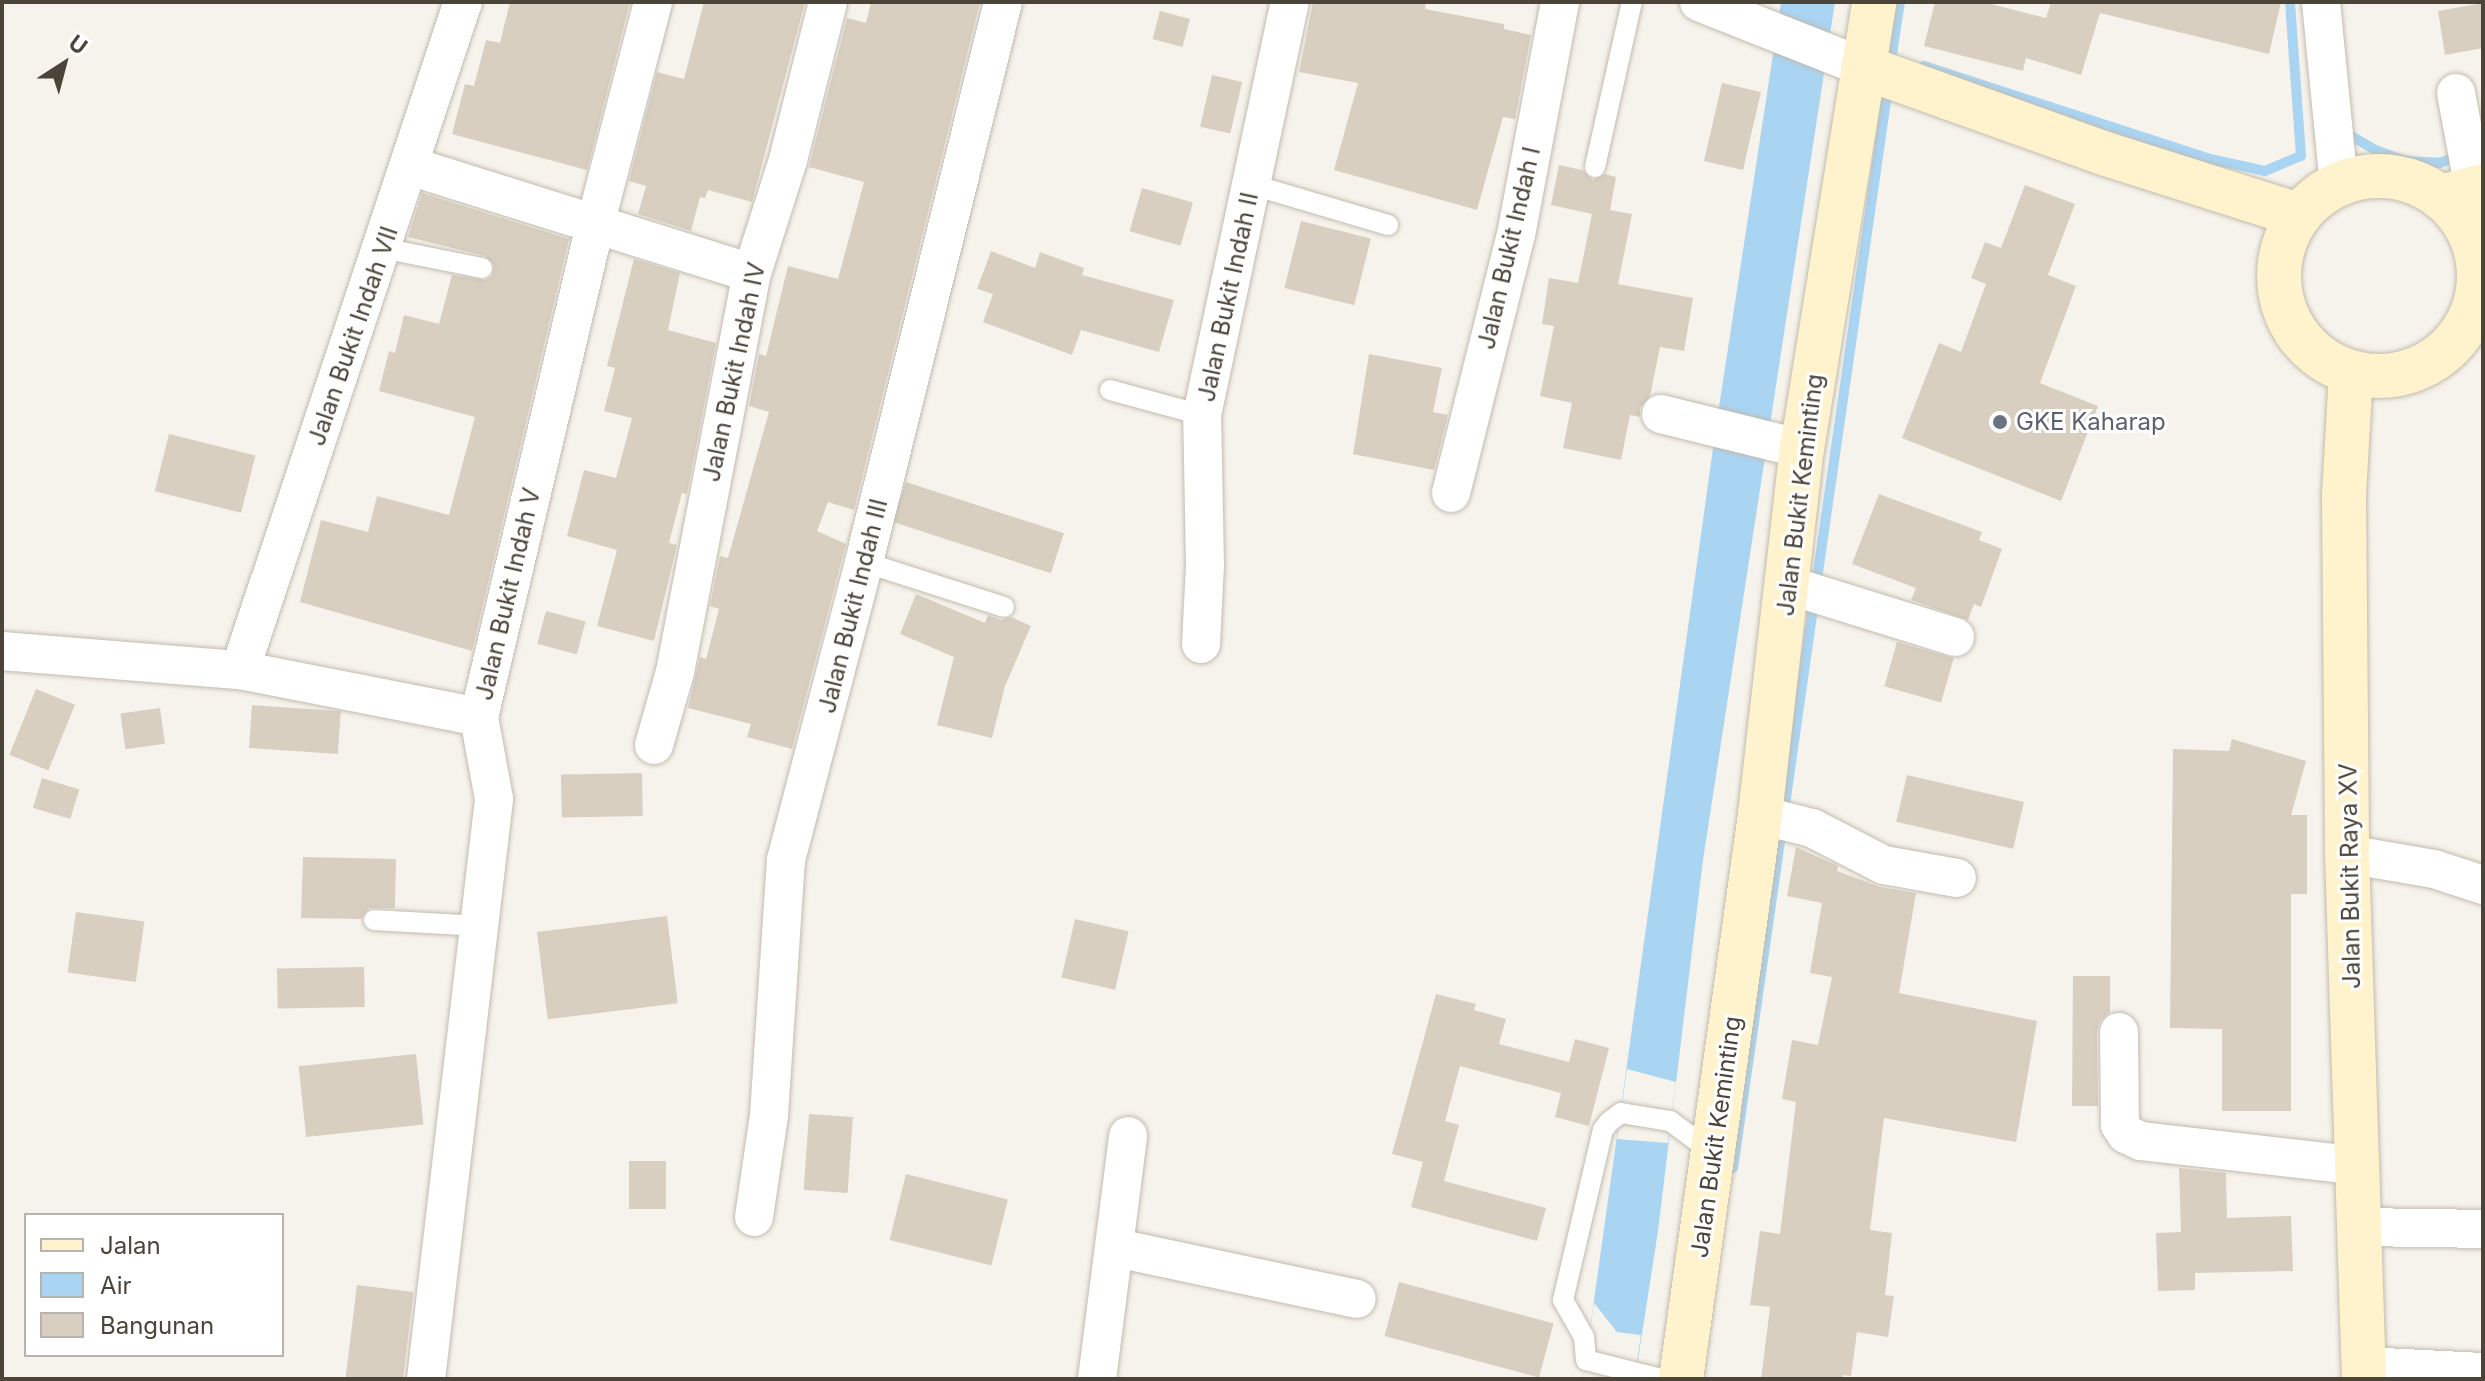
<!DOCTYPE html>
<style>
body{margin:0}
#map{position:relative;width:2485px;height:1381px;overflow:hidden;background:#f6f3ec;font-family:Inter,sans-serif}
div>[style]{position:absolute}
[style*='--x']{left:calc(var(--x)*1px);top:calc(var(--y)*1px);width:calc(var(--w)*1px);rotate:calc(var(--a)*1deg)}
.water>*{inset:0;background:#a9d4f2}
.pier>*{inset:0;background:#f6f3ec}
.stream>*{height:10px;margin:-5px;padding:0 5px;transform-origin:5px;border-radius:5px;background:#a9d4f2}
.building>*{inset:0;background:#d8cfc1;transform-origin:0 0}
.roads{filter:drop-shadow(0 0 2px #c2bbae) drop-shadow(0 0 2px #c2bbae)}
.lane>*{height:20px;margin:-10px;padding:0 10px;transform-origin:10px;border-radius:10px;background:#fff}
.street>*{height:38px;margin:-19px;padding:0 19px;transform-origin:19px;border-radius:19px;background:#fff}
.secondary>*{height:44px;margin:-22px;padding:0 22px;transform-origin:22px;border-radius:22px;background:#fff3cd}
.secondary>.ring{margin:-22px;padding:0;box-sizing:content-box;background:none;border:44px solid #fff3cd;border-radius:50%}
.dots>*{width:22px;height:22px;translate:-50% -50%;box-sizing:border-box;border:4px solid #fff;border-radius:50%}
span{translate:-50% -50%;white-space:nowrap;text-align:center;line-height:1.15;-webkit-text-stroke:6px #fff;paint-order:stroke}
.street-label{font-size:24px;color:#4b4439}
.worship-label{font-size:24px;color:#5b616d}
.left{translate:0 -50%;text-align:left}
.frame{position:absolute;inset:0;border:4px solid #4b4439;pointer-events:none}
.legend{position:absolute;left:24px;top:1213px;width:260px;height:144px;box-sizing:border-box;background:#fff;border:2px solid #b7b4b0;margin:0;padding:10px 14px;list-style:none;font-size:24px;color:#4b4439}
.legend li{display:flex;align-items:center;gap:16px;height:40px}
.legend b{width:40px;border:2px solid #b7b4b0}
.north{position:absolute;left:24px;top:24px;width:80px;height:80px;-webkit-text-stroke:6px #fff;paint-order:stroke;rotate:36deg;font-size:22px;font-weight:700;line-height:32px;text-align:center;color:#4b4439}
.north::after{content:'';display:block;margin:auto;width:28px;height:36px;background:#4b4439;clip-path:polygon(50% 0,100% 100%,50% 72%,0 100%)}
</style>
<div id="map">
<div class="water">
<div style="clip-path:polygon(1781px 2px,1835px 2px,1703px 860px,1658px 1231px,1635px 1379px,1583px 1379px,1716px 427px)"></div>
</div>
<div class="pier">
<div style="clip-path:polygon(1627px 1069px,1676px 1082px,1668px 1143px,1617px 1139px)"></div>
<div style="clip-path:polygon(1594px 1303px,1617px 1332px,1641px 1335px,1634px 1379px,1583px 1379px)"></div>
</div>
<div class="stream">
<div style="--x:1924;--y:66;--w:301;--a:18"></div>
<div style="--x:2210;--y:159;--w:56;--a:12.3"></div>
<div style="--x:2265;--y:171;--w:39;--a:-23"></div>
<div style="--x:2301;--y:156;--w:154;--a:-94.1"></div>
<div style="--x:1890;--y:67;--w:66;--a:-81.3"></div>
<div style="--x:2345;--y:128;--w:5;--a:79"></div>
<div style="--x:2346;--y:133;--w:34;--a:30"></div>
<div style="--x:2375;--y:150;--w:33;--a:20"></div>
<div style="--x:2406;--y:161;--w:34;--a:3"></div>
<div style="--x:2440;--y:163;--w:22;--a:-21"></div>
<div style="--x:1816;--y:586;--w:504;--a:-81.79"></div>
<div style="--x:1784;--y:812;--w:212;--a:-81.9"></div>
<div style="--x:1733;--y:1168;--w:345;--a:-81.8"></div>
</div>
<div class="building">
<div style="clip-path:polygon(510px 2px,630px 2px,587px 170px,452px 134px,465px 84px,474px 86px,486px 40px,500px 43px)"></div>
<div style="clip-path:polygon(704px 2px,805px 2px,752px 202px,708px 190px,705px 198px,700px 197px,691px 231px,638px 214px,646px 186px,629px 181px,657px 72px,684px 79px)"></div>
<div style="clip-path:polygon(871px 2px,980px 2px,854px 510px,828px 502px,817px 531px,846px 544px,792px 749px,747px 737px,751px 724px,688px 708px,700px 657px,706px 659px,719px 609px,710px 606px,720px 556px,728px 558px,769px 412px,749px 406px,759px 354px,766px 356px,788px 266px,838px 279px,864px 182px,809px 167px,847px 18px,866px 23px)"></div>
<div style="clip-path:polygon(1313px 2px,1426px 2px,1425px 9px,1504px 24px,1504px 29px,1531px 35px,1515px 119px,1503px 117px,1477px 210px,1334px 170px,1358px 83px,1299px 72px)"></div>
<div style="clip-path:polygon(1935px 2px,1983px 2px,2046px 18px,2051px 2px,2281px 2px,2269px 54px,2100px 13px,2081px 75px,2026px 58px,2023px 71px,1924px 46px)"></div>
<div style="clip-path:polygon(2483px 3px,2483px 48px,2445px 55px,2438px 11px)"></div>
<div style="left:1160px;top:11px;width:31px;height:29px;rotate:15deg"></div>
<div style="left:1212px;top:75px;width:31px;height:53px;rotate:13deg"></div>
<div style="left:1722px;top:83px;width:40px;height:80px;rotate:13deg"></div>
<div style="clip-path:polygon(1559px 165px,1582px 170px,1593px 180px,1605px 174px,1616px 177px,1610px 210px,1632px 214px,1618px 284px,1693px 298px,1684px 351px,1660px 347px,1650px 396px,1640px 408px,1640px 417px,1630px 415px,1621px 460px,1563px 448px,1572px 403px,1540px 396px,1554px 326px,1542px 324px,1549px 278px,1578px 283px,1592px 214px,1551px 205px)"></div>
<div style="clip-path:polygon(2025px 185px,2075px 204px,2048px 275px,2076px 286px,2040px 383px,2098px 406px,2061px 501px,1902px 438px,1939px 343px,1961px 352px,1986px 284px,1971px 278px,1985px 242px,2001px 248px)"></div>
<div style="left:1142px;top:188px;width:53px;height:45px;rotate:16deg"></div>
<div style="clip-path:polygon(422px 193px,569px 239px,472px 651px,300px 602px,321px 520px,368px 532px,377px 496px,449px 515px,475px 417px,379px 391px,389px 351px,395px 353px,404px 315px,439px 324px,452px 275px,485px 280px,492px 276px,494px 265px,485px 256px,408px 237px)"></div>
<div style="left:1301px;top:221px;width:72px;height:69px;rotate:14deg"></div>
<div style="clip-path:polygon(991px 251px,1035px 268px,1040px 252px,1084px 268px,1082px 275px,1174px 300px,1159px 352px,1081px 330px,1072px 355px,983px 322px,993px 294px,977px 289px)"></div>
<div style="clip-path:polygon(634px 259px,680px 273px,668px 330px,716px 343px,687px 494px,682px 493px,669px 543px,677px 545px,654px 641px,597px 626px,617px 550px,567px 536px,584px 470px,616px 478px,632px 418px,604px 411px,615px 368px,607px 366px)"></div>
<div style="clip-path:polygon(1369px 354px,1442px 368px,1433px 412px,1448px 415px,1434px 470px,1353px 454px)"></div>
<div style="left:169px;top:434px;width:89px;height:59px;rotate:14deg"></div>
<div style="left:906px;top:482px;width:166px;height:42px;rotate:18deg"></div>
<div style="clip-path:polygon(1879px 494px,1982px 532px,1979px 540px,2002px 549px,1981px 607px,1974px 604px,1968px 620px,1911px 600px,1916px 588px,1852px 564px)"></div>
<div style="clip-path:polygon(916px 594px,985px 623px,988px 615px,1001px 620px,1011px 617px,1031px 626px,1005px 686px,992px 738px,937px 725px,954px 657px,900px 634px)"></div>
<div style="left:546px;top:611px;width:41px;height:34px;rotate:15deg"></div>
<div style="left:1897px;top:642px;width:59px;height:46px;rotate:16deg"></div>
<div style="left:36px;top:689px;width:42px;height:71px;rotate:22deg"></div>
<div style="left:252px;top:705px;width:89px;height:43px;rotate:4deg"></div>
<div style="left:160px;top:708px;width:36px;height:40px;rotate:82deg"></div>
<div style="clip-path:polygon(2232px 739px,2306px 761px,2291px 815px,2307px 815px,2307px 894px,2291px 894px,2291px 1111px,2222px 1111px,2222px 1029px,2170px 1028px,2173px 749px,2229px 751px)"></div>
<div style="left:642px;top:773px;width:43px;height:81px;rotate:89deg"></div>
<div style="left:1907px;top:775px;width:120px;height:48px;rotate:13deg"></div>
<div style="left:42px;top:778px;width:39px;height:31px;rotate:17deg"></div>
<div style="clip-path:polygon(1796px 847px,1838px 866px,1837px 871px,1880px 887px,1916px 893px,1899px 993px,2037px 1021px,2016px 1142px,1884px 1118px,1870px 1230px,1892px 1233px,1885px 1295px,1894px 1296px,1888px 1337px,1857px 1332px,1851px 1376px,1843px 1375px,1842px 1379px,1761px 1379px,1770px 1307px,1750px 1305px,1760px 1231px,1780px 1234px,1796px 1102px,1782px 1099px,1792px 1040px,1818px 1045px,1832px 977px,1810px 973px,1822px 903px,1787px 896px)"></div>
<div style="clip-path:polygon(303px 857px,396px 859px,395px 908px,369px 908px,361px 919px,301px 918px)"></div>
<div style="left:76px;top:912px;width:69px;height:61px;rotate:8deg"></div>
<div style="left:667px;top:916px;width:88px;height:131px;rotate:83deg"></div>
<div style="left:1075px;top:919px;width:55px;height:60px;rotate:13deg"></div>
<div style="left:364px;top:967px;width:40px;height:87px;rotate:89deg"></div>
<div style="clip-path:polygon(2073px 976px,2110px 976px,2110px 1012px,2100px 1021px,2097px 1032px,2098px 1106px,2072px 1106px)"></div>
<div style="clip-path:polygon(1436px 994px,1476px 1004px,1474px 1010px,1506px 1019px,1499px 1044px,1569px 1062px,1575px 1039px,1609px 1048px,1589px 1126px,1555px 1117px,1561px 1093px,1460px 1066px,1445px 1121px,1459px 1125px,1444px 1181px,1546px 1208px,1537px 1241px,1411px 1207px,1423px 1162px,1392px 1154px)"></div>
<div style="left:416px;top:1054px;width:71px;height:118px;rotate:84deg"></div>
<div style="left:809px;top:1114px;width:44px;height:76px;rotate:4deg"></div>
<div style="left:629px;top:1161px;width:37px;height:48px"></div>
<div style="clip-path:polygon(2179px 1168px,2226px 1173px,2227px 1218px,2291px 1216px,2293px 1271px,2195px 1273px,2195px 1290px,2158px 1291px,2156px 1233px,2181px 1232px)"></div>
<div style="left:906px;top:1174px;width:105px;height:68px;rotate:14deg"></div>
<div style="left:1399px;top:1282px;width:160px;height:56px;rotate:15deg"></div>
<div style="left:357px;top:1285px;width:57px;height:95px;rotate:7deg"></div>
</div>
<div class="roads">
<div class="lane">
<div style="--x:1595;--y:167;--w:169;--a:-77.4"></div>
<div style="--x:1253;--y:185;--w:141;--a:16.5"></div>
<div style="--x:382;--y:248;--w:102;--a:11.3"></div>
<div style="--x:1110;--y:390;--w:95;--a:15.2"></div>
<div style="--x:864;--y:562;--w:147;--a:17.8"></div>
<div style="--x:374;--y:920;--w:106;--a:3.2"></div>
<div style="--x:1661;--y:1379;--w:77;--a:-165.8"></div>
<div style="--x:1586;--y:1360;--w:23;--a:-95"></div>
<div style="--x:1584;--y:1337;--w:43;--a:-119.6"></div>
<div style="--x:1563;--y:1300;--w:175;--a:-76.8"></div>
<div style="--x:1603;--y:1130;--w:10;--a:-53"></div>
<div style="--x:1609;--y:1122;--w:15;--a:-37"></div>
<div style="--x:1621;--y:1113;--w:50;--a:9.3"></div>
<div style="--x:1670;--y:1121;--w:52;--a:36.4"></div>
</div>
<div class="street">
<div style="--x:1699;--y:2;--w:176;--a:21.6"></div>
<div style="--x:2321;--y:2;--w:183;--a:84.4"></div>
<div style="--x:2456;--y:93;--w:98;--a:79.4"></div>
<div style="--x:410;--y:166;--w:358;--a:17.4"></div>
<div style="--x:1661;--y:414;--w:145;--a:13.9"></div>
<div style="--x:1451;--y:493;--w:266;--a:-75.9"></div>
<div style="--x:1516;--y:235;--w:237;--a:-79.3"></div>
<div style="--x:1788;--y:585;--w:175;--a:17.3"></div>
<div style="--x:1201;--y:644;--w:79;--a:-87.1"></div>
<div style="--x:1205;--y:565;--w:150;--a:-91.1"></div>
<div style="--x:1202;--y:415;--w:422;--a:-78"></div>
<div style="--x:2;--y:651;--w:239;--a:4.6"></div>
<div style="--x:240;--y:670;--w:244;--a:11.1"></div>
<div style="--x:479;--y:717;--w:505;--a:-76.73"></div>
<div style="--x:595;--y:225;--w:230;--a:-75.4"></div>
<div style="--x:240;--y:670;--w:704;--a:-71.54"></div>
<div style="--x:654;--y:745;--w:76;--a:-74"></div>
<div style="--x:675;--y:672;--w:406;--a:-79.1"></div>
<div style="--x:752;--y:273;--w:119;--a:-72.3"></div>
<div style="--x:788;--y:160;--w:163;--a:-75.8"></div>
<div style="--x:1760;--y:815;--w:54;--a:14"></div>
<div style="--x:1812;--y:828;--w:81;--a:27.2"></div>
<div style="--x:1884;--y:865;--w:74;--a:10.1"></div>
<div style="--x:2347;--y:854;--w:88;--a:9.8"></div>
<div style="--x:2434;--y:869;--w:52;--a:18.1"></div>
<div style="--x:2119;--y:1032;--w:93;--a:89.4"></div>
<div style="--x:2120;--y:1125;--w:11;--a:56"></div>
<div style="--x:2126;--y:1134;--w:17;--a:25"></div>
<div style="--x:2141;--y:1141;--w:219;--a:6.5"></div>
<div style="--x:754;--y:1217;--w:103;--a:-81.6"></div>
<div style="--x:769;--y:1115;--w:256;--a:-86.2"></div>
<div style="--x:786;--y:860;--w:308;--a:-75.3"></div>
<div style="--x:864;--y:562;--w:577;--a:-76.06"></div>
<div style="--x:2361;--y:1227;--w:122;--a:0.9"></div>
<div style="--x:1117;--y:1248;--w:245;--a:12"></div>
<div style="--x:2364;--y:1366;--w:119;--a:2.9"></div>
<div style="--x:426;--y:1379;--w:584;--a:-83.31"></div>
<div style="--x:494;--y:799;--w:83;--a:-100.4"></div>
<div style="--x:1097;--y:1379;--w:245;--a:-82.7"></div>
</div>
<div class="secondary">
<div style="--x:1863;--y:67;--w:255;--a:19.7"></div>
<div style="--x:2103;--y:153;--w:206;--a:17.6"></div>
<div class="ring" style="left:2279px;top:176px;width:156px;height:156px"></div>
<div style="--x:2440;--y:197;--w:44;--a:-14.3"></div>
<div style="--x:2351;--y:373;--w:123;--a:93.3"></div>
<div style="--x:2344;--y:496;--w:358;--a:89.5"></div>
<div style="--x:2347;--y:854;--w:525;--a:88.15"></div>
<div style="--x:1681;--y:1379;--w:570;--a:-82.03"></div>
<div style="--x:1760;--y:815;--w:368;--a:-83.5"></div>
<div style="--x:1802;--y:449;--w:453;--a:-80.8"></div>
</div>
</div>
<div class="dots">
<div style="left:2000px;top:422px;background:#6b7280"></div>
</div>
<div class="street-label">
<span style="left:1509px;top:248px;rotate:-77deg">Jalan Bukit Indah I</span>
<span style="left:1228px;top:297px;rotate:-78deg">Jalan Bukit Indah II</span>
<span style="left:353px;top:336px;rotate:-71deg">Jalan Bukit Indah VII</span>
<span style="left:734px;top:372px;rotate:-78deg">Jalan Bukit Indah IV</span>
<span style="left:1800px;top:495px;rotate:-83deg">Jalan Bukit Keminting</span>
<span style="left:508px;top:594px;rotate:-77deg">Jalan Bukit Indah V</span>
<span style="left:853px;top:606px;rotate:-76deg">Jalan Bukit Indah III</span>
<span style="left:2350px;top:876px;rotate:-91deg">Jalan Bukit Raya XV</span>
<span style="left:1716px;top:1137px;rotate:-82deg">Jalan Bukit Keminting</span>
</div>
<div class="worship-label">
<span class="left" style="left:2016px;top:422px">GKE Kaharap</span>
</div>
<div class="frame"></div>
<ul class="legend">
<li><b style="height:10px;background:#fff3cd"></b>Jalan</li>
<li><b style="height:22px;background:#a9d4f2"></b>Air</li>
<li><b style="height:22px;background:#d8cfc1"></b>Bangunan</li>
</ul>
<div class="north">U</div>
</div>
